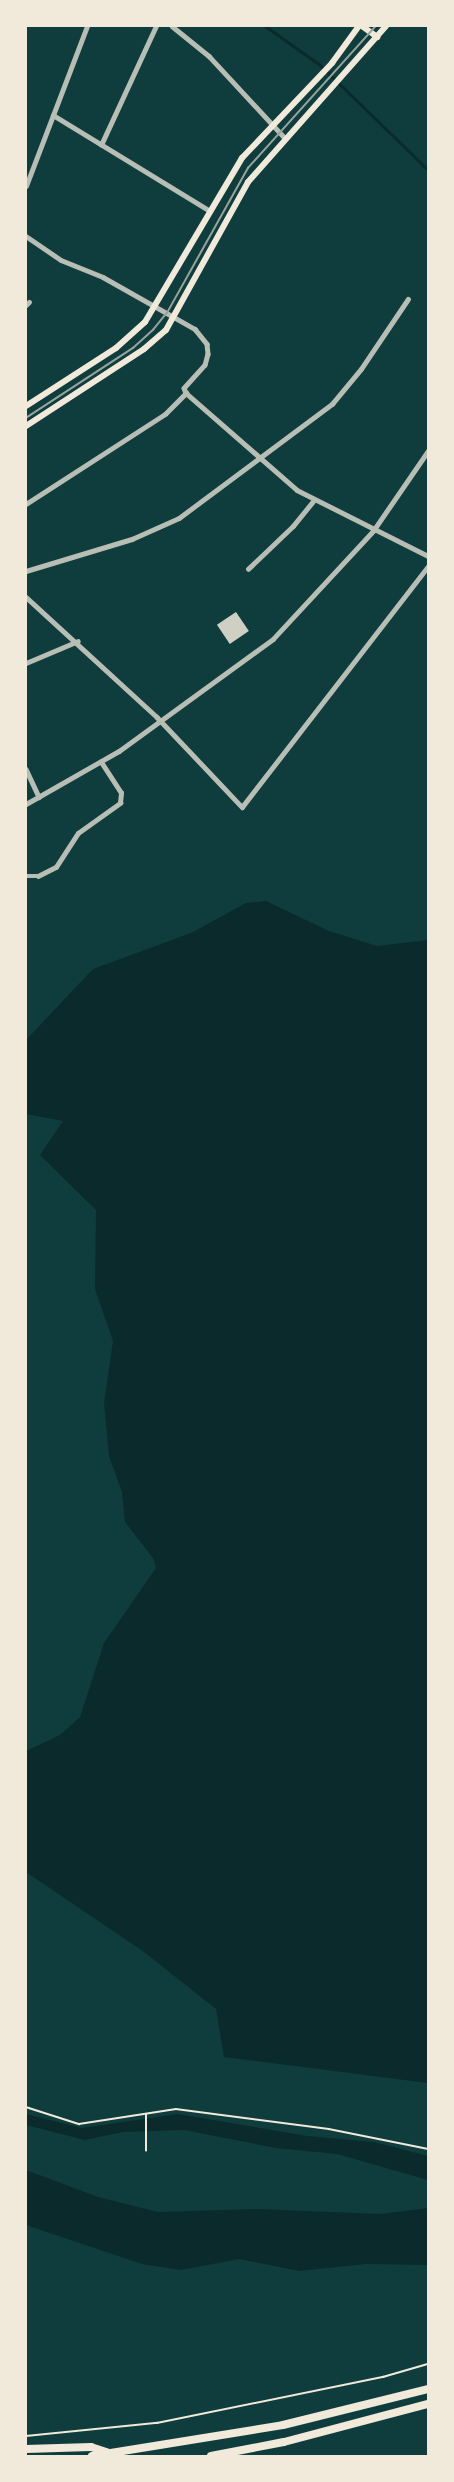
<!DOCTYPE html>
<style>
body{margin:0}
#map{position:relative;width:454px;height:2482px;overflow:hidden;background:#0f3d3e;font-family:"Roboto Condensed",sans-serif}
div>[style]{position:absolute}
[style*='--x']{left:calc(var(--x)*1px);top:calc(var(--y)*1px);width:calc(var(--w)*1px);rotate:calc(var(--a)*1deg)}
.water>*{inset:0;background:#0a2a2b}
.stream>*{height:3px;margin:-1.5px;padding:0 1.5px;transform-origin:1.5px;border-radius:1.5px;background:#0a2a2b}
.building>*{inset:0;background:#cfcfc3;transform-origin:0 0}
.path>*{height:1.5px;margin:-0.75px;padding:0 0.75px;transform-origin:0.75px;border-radius:0.75px;background:#f1e9da}
.minor>*{height:4.5px;margin:-2.25px;padding:0 2.25px;transform-origin:2.25px;border-radius:2.25px;background:#b8beb3}
.secondary>*{height:6px;margin:-3px;padding:0 3px;transform-origin:3px;border-radius:3px;background:#f1e9da}
.trunk>*{height:8px;margin:-4px;padding:0 4px;transform-origin:4px;border-radius:4px;background:#f1e9da}
.tram>*{height:1.5px;margin:-0.75px;padding:0 0.75px;transform-origin:0.75px;border-radius:0.75px;background:#97a49c}
span{translate:-50% -50%;white-space:nowrap;text-align:center;line-height:1.15;-webkit-text-stroke:6px #f1e9da;paint-order:stroke}
.frame{position:absolute;inset:0;border:27px solid #f1e9da;pointer-events:none}
</style>
<div id="map">
<div class="water">
<div style="clip-path:polygon(266px 901px,329px 931px,377px 946px,428px 940px,428px 2083px,224px 2057px,216px 2009px,144px 1952px,26px 1872px,26px 1751px,60px 1735px,80px 1717px,104px 1643px,156px 1568px,153px 1558px,125px 1522px,122px 1492px,109px 1456px,104px 1403px,113px 1341px,95px 1289px,96px 1210px,40px 1155px,63px 1121px,26px 1114px,26px 1040px,93px 969px,191px 933px,246px 903px)"></div>
<div style="clip-path:polygon(26px 2114px,82px 2128px,178px 2114px,307px 2136px,374px 2142px,428px 2156px,428px 2180px,337px 2154px,276px 2148px,184px 2130px,123px 2132px,85px 2140px,26px 2125px)"></div>
<div style="clip-path:polygon(26px 2170px,98px 2197px,158px 2212px,258px 2209px,380px 2214px,428px 2208px,428px 2265px,366px 2264px,299px 2271px,239px 2259px,181px 2270px,142px 2264px,26px 2225px)"></div>
</div>
<div class="stream">
<div style="--x:265;--y:26;--w:67;--a:35.3"></div>
<div style="--x:320;--y:65;--w:151;--a:44.2"></div>
</div>
<div class="building">
<div style="left:236px;top:612px;width:23px;height:23px;rotate:56deg"></div>
</div>
<div class="path">
<div style="--x:26;--y:2107;--w:56;--a:17.8"></div>
<div style="--x:79;--y:2124;--w:98;--a:-8.8"></div>
<div style="--x:176;--y:2109;--w:154;--a:7.4"></div>
<div style="--x:329;--y:2129;--w:101;--a:11.4"></div>
<div style="--x:146;--y:2151;--w:36;--a:-90"></div>
<div style="--x:26;--y:2436;--w:132;--a:-5.7"></div>
<div style="--x:157;--y:2423;--w:231;--a:-11.5"></div>
<div style="--x:383;--y:2377;--w:47;--a:-16.1"></div>
</div>
<div class="minor">
<div style="--x:172;--y:26;--w:48;--a:39"></div>
<div style="--x:209;--y:56;--w:112;--a:47.2"></div>
<div style="--x:53;--y:115;--w:184;--a:31.4"></div>
<div style="--x:101;--y:145;--w:131;--a:-65.2"></div>
<div style="--x:26;--y:186;--w:171;--a:-69.1"></div>
<div style="--x:26;--y:236;--w:42;--a:34.4"></div>
<div style="--x:61;--y:260;--w:45;--a:22"></div>
<div style="--x:103;--y:277;--w:106;--a:29.5"></div>
<div style="--x:195;--y:329;--w:19;--a:51"></div>
<div style="--x:207;--y:344;--w:10;--a:84"></div>
<div style="--x:208;--y:354;--w:11;--a:105"></div>
<div style="--x:205;--y:365;--w:31;--a:132"></div>
<div style="--x:184;--y:388;--w:5;--a:68"></div>
<div style="--x:186;--y:393;--w:147;--a:41.1"></div>
<div style="--x:297;--y:490;--w:147;--a:26.7"></div>
<div style="--x:26;--y:305;--w:4;--a:-45"></div>
<div style="--x:26;--y:504;--w:166;--a:-32.9"></div>
<div style="--x:165;--y:414;--w:30;--a:-45"></div>
<div style="--x:248;--y:569;--w:62;--a:-43.7"></div>
<div style="--x:293;--y:526;--w:33;--a:-51"></div>
<div style="--x:26;--y:571;--w:111;--a:-16.8"></div>
<div style="--x:132;--y:539;--w:51;--a:-24.1"></div>
<div style="--x:179;--y:518;--w:191;--a:-36.7"></div>
<div style="--x:332;--y:404;--w:45;--a:-50.4"></div>
<div style="--x:361;--y:369;--w:84;--a:-56.1"></div>
<div style="--x:26;--y:597;--w:178;--a:42.5"></div>
<div style="--x:157;--y:717;--w:124;--a:46.6"></div>
<div style="--x:242;--y:807;--w:304;--a:-52.3"></div>
<div style="--x:26;--y:663;--w:56;--a:-22.9"></div>
<div style="--x:26;--y:769;--w:31;--a:65"></div>
<div style="--x:26;--y:804;--w:107;--a:-29.7"></div>
<div style="--x:119;--y:751;--w:190;--a:-36"></div>
<div style="--x:273;--y:639;--w:147;--a:-47.2"></div>
<div style="--x:373;--y:531;--w:97;--a:-55.5"></div>
<div style="--x:26;--y:876;--w:12;--a:0"></div>
<div style="--x:38;--y:876;--w:20;--a:-27"></div>
<div style="--x:56;--y:867;--w:40;--a:-57.1"></div>
<div style="--x:78;--y:833;--w:52;--a:-35.5"></div>
<div style="--x:120;--y:803;--w:10;--a:-84"></div>
<div style="--x:121;--y:793;--w:37;--a:-123"></div>
</div>
<div class="secondary">
<div style="--x:362;--y:26;--w:19;--a:36"></div>
<div style="--x:26;--y:406;--w:107;--a:-32.8"></div>
<div style="--x:116;--y:348;--w:39;--a:-42"></div>
<div style="--x:145;--y:322;--w:191;--a:-59.4"></div>
<div style="--x:242;--y:158;--w:131;--a:-46.5"></div>
<div style="--x:332;--y:63;--w:46;--a:-53.9"></div>
<div style="--x:26;--y:426;--w:141;--a:-33.1"></div>
<div style="--x:144;--y:349;--w:29;--a:-41"></div>
<div style="--x:166;--y:330;--w:169;--a:-61"></div>
<div style="--x:248;--y:182;--w:208;--a:-48.5"></div>
</div>
<div class="trunk">
<div style="--x:26;--y:2449;--w:65;--a:-1.8"></div>
<div style="--x:91;--y:2447;--w:20;--a:18"></div>
<div style="--x:92;--y:2456;--w:193;--a:-9.2"></div>
<div style="--x:283;--y:2425;--w:149;--a:-13.9"></div>
<div style="--x:211;--y:2456;--w:74;--a:-10.9"></div>
<div style="--x:284;--y:2442;--w:149;--a:-14.8"></div>
</div>
<div class="tram">
<div style="--x:26;--y:418;--w:128;--a:-33.2"></div>
<div style="--x:133;--y:348;--w:27;--a:-42"></div>
<div style="--x:153;--y:330;--w:22;--a:-51"></div>
<div style="--x:167;--y:313;--w:166;--a:-60.8"></div>
<div style="--x:248;--y:168;--w:191;--a:-48"></div>
</div>
<div class="frame"></div>
</div>
